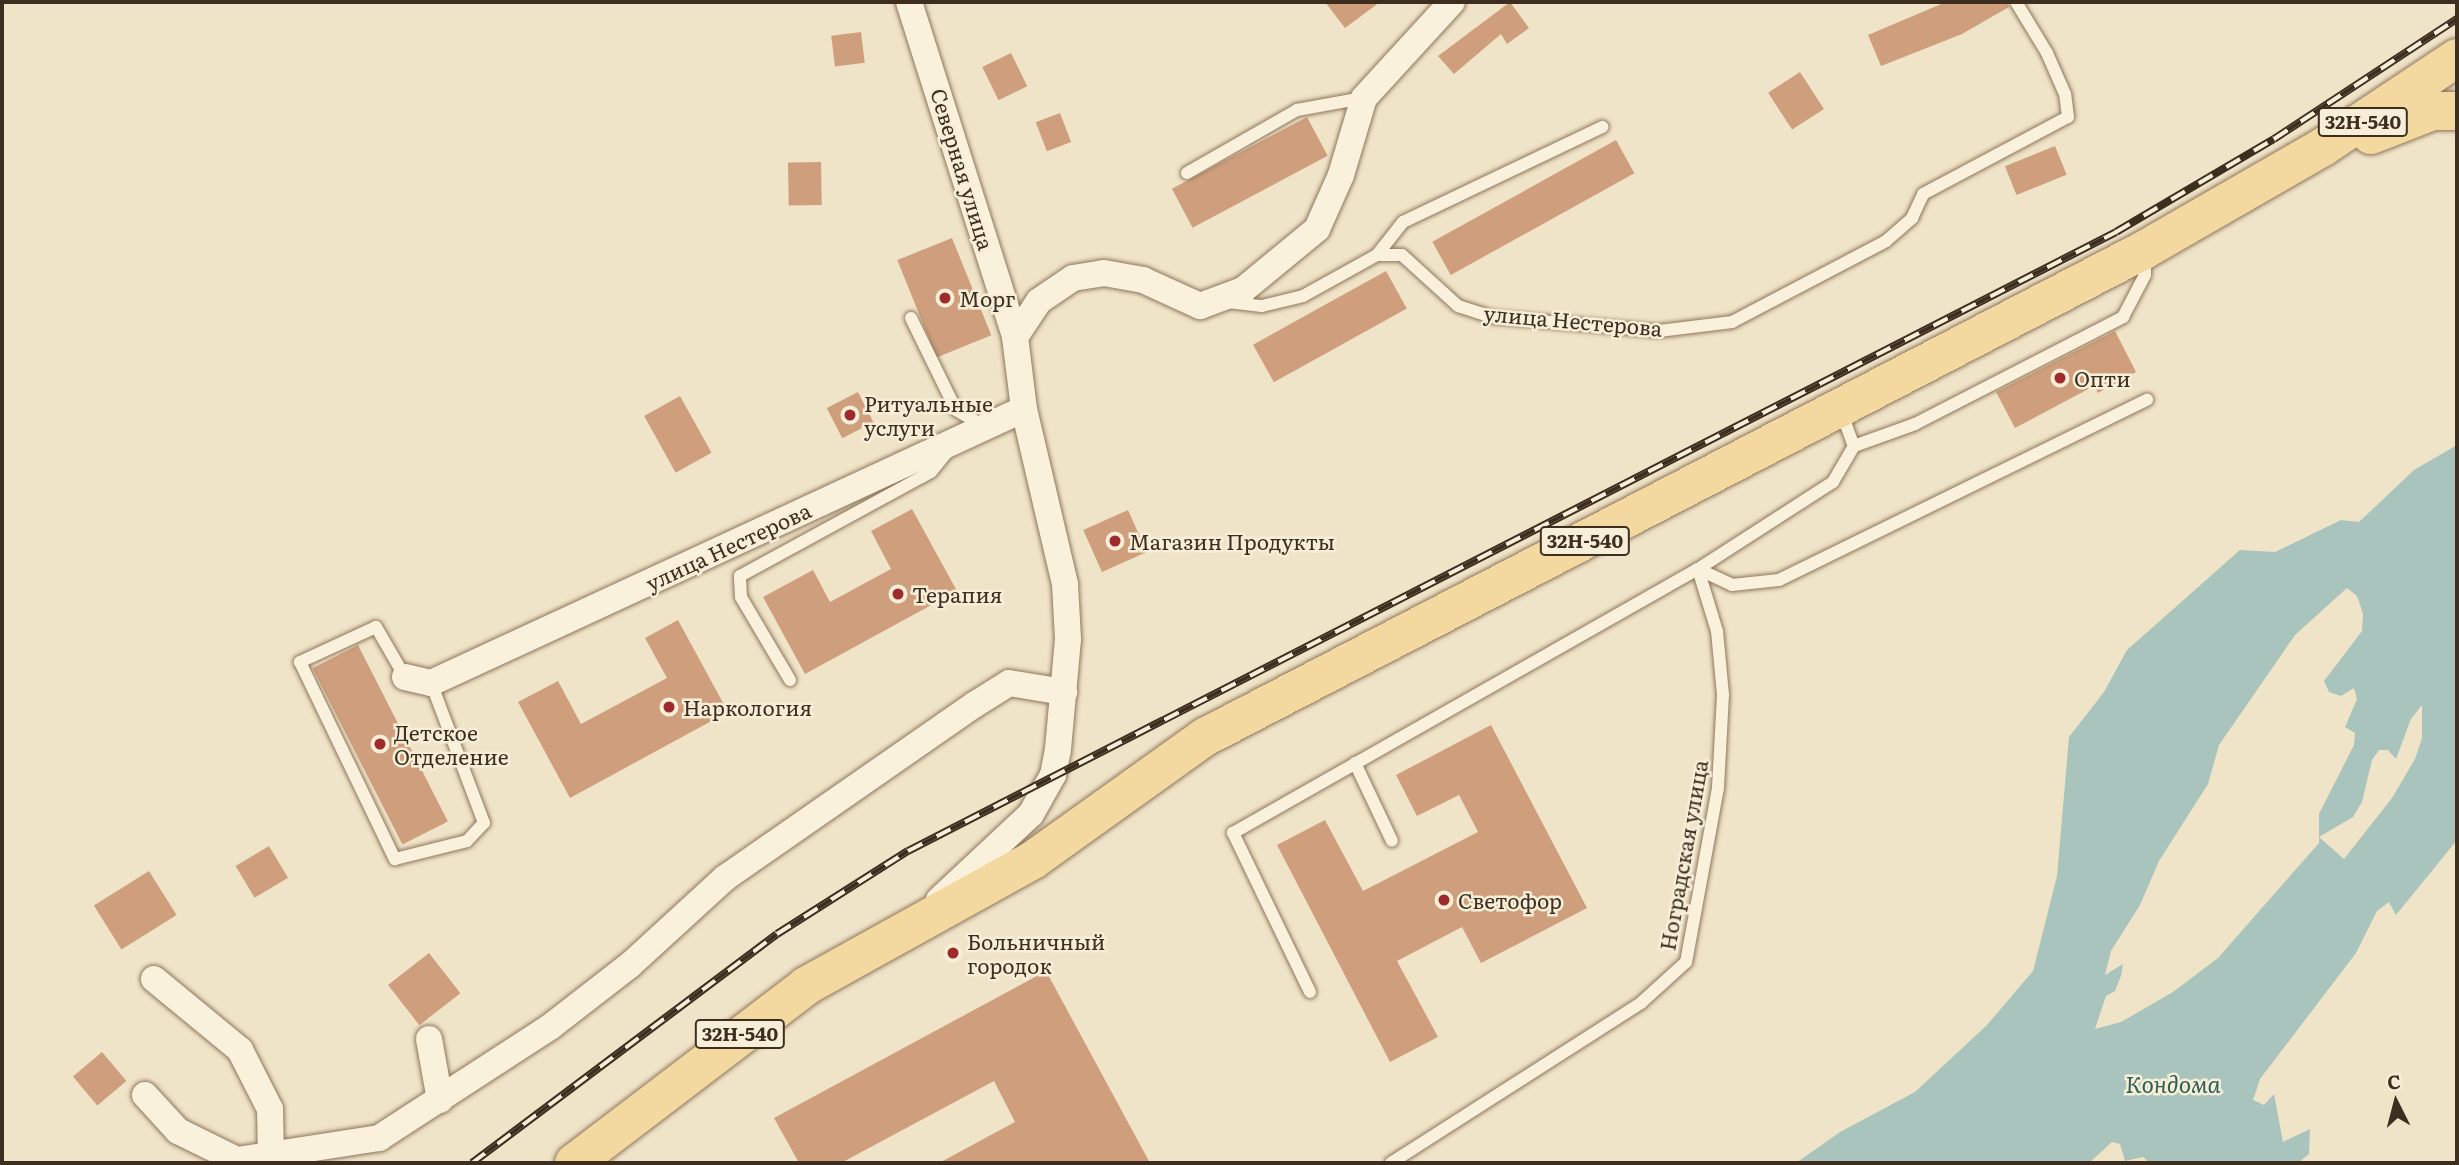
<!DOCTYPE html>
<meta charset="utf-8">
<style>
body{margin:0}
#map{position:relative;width:2459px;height:1165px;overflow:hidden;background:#f0e4c8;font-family:Literata,serif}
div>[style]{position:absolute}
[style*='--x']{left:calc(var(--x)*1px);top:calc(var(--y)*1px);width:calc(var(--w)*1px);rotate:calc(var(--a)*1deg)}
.water>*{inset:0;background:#a9c4bc}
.building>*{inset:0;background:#cf9f7d;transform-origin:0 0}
.roads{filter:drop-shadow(0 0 2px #8d765c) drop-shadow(0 0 2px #8d765c)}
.lane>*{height:12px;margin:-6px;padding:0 6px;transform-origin:6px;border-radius:6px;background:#faf1dc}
.street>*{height:26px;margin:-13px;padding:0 13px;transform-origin:13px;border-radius:13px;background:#faf1dc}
.primary>*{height:38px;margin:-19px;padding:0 19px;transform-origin:19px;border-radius:19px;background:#f3d9a0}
.rail>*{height:8px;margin-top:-4px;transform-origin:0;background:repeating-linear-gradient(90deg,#f7eed8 0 16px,#3d2e20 0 32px);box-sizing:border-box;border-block:2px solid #3d2e20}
.dots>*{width:19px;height:19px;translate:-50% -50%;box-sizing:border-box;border:4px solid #f7eed8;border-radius:50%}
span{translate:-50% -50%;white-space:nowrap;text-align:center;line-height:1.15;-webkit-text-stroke:5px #f7eed8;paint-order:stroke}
.shield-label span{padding:2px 5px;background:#f7eed8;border:2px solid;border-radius:5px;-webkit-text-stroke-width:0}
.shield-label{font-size:19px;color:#3d2e20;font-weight:700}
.street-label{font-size:21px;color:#3d2e20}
.poi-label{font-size:21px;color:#3d2e20}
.left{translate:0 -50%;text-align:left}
.water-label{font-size:23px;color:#2f5d5a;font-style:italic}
.frame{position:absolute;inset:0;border:4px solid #3d2e20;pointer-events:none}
.north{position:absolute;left:2361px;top:1067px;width:70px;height:70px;-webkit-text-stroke:5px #f7eed8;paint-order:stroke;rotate:354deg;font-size:19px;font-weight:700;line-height:28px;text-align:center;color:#3d2e20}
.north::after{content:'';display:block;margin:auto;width:24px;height:32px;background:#3d2e20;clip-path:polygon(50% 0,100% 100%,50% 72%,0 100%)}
</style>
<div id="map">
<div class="water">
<div style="clip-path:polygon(evenodd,2457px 445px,2457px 840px,2396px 915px,2389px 902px,2377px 911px,2356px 953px,2260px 1079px,2253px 1100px,2264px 1105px,2274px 1094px,2283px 1142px,2310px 1129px,2309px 1154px,2298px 1163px,2150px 1163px,2143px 1157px,2125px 1161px,2120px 1144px,2112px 1142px,2089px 1163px,1796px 1163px,1840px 1132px,1915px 1092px,1987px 1025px,2033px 971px,2057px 876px,2069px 737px,2104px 692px,2127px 650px,2240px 550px,2275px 552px,2341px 520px,2359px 522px,2414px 470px,2457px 445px,2347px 588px,2357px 596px,2363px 614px,2362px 631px,2324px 681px,2329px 692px,2341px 696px,2354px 688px,2357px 699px,2345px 727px,2355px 733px,2354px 745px,2319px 814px,2319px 843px,2218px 958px,2173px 992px,2121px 1022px,2095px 1029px,2106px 996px,2115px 991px,2121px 976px,2123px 964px,2105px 975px,2111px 951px,2140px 905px,2159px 861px,2208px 784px,2219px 745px,2295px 635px,2347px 588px,2457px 445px,2422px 705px,2422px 738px,2415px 759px,2392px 798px,2344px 859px,2319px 837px,2353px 817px,2362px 802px,2372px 760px,2379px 750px,2388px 750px,2396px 759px,2411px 719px,2422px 705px)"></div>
</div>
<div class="building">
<div style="clip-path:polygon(1325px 2px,1380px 2px,1345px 28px)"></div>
<div style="clip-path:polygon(1510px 2px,1529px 28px,1507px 44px,1501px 34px,1454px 74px,1438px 56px)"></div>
<div style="clip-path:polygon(1946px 2px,2007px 2px,2009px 7px,1962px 34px,1881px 66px,1868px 35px)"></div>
<div style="left:861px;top:32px;width:31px;height:30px;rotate:83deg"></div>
<div style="left:1011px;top:53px;width:37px;height:32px;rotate:64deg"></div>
<div style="left:1800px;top:72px;width:44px;height:38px;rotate:57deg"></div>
<div style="left:1060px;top:113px;width:31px;height:26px;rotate:69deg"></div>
<div style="left:1307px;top:117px;width:44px;height:153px;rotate:62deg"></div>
<div style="left:1616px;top:140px;width:38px;height:210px;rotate:61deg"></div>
<div style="left:2055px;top:146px;width:31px;height:54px;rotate:68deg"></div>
<div style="left:821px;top:162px;width:43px;height:33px;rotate:89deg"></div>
<div style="left:952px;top:238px;width:105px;height:59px;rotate:68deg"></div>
<div style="left:1386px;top:271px;width:43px;height:152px;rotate:61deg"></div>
<div style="clip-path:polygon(2115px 331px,2136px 372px,2098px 393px,2094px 386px,2015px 428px,1996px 392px)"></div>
<div style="left:858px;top:392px;width:34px;height:35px;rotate:63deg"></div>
<div style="left:680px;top:396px;width:65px;height:41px;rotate:61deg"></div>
<div style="clip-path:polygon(912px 509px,957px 591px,805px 674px,763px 597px,813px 570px,830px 602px,891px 569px,871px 531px)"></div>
<div style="left:1128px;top:510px;width:46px;height:49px;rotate:66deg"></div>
<div style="clip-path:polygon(678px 620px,728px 712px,570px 798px,518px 702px,558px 681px,581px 724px,667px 678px,645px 638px)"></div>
<div style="left:358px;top:645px;width:198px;height:51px;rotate:63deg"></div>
<div style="clip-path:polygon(1491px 725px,1587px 908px,1481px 963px,1462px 927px,1397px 961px,1438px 1037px,1390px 1062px,1277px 845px,1325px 820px,1363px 891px,1478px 832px,1459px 795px,1417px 816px,1396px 775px)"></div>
<div style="left:269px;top:846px;width:37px;height:39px;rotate:59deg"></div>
<div style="left:149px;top:871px;width:52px;height:65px;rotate:58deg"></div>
<div style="left:429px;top:953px;width:51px;height:52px;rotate:52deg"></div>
<div style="clip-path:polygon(1046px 971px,1150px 1163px,939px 1163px,1015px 1122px,994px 1081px,841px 1163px,799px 1163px,774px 1118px)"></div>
<div style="left:102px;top:1052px;width:38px;height:38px;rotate:50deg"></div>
</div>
<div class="roads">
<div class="lane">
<div style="--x:1187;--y:173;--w:127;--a:-29.8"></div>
<div style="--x:1297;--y:110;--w:67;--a:-10.3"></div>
<div style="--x:1377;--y:255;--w:42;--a:-51.8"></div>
<div style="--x:1403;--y:222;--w:221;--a:-25.5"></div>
<div style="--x:1228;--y:302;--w:34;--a:7"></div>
<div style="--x:1262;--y:306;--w:42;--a:-13.7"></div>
<div style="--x:1303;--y:296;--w:85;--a:-29"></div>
<div style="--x:1377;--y:255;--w:25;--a:0"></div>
<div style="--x:1402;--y:255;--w:76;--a:42.3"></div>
<div style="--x:1458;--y:306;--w:35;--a:18"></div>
<div style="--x:1491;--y:317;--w:169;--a:4.8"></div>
<div style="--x:1659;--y:331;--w:74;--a:-7"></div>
<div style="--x:1732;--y:322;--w:174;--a:-27.7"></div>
<div style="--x:1886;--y:241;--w:35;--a:-41"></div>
<div style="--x:1912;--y:218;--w:26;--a:-65"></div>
<div style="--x:1923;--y:194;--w:164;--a:-28"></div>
<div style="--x:2068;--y:117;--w:23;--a:-97"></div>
<div style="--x:2065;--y:94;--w:45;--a:-113.7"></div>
<div style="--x:2047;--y:53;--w:60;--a:-121.3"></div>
<div style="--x:911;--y:318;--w:102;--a:63.9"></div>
<div style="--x:956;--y:410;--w:34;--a:30"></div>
<div style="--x:1841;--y:411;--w:37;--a:70"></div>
<div style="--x:1854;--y:446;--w:42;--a:120.3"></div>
<div style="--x:1833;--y:482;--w:161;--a:147.2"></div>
<div style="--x:1698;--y:569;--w:38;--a:25"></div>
<div style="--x:1732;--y:585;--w:47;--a:-6.1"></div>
<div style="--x:1779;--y:580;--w:410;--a:-26.1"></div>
<div style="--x:1854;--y:446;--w:65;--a:-19.8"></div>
<div style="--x:1915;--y:424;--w:234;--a:-27.2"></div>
<div style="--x:2123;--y:317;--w:47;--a:-62.4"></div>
<div style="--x:2145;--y:275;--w:18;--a:-90"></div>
<div style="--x:405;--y:677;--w:58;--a:-120.1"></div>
<div style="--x:376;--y:627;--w:84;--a:155.3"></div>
<div style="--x:300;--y:662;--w:219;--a:64.3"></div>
<div style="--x:395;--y:859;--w:74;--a:-14"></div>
<div style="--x:467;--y:841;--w:25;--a:-47"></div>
<div style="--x:484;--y:823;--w:150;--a:-110.7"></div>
<div style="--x:790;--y:680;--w:96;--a:-120.6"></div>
<div style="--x:741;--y:597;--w:21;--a:-93"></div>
<div style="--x:740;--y:576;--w:217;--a:-28.6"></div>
<div style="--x:931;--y:472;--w:28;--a:-51"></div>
<div style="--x:1355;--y:763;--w:86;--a:64.6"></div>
<div style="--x:1310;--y:992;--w:177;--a:-115.8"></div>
<div style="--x:1233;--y:833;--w:535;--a:-29.59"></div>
<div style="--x:1698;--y:569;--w:65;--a:73"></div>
<div style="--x:1717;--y:631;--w:64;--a:84.6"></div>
<div style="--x:1723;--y:695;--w:93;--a:93.1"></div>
<div style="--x:1718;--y:788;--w:177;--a:100.4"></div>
<div style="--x:1686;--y:962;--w:61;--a:137.7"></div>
<div style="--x:1641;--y:1003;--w:297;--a:147.4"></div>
</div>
<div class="street">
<div style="--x:909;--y:2;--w:351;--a:72.4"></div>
<div style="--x:405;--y:677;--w:27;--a:13"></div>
<div style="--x:431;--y:683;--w:653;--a:-24.8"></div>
<div style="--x:939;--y:900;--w:126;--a:-43.1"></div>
<div style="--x:1031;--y:814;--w:45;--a:-60.6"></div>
<div style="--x:1053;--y:775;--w:26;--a:-79"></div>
<div style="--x:1058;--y:749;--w:110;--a:-84.8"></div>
<div style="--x:1068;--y:639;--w:55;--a:-93.1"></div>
<div style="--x:1065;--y:584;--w:180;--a:-103.2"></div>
<div style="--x:1024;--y:409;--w:73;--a:-97.1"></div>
<div style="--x:1015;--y:337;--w:43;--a:-56.3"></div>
<div style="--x:1039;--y:301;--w:41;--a:-34.1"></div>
<div style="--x:1073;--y:278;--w:31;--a:-9"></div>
<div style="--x:1104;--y:273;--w:40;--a:10"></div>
<div style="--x:1143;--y:280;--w:63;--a:24.5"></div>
<div style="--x:1200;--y:306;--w:46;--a:-20.4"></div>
<div style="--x:1243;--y:290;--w:96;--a:-39.5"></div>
<div style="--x:1317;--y:229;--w:59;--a:-66"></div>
<div style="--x:1341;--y:175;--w:80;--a:-73.4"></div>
<div style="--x:1364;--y:98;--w:130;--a:-47.5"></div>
<div style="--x:154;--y:979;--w:112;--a:39.5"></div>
<div style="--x:240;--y:1050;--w:66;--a:63"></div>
<div style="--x:270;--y:1109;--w:48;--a:88.8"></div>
<div style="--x:429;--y:1039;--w:62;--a:79.8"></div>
<div style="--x:145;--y:1095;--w:49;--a:47.5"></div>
<div style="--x:178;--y:1131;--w:66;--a:26.2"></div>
<div style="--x:237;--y:1160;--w:144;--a:-8.8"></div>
<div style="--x:379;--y:1138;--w:204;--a:-33"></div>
<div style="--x:550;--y:1027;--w:101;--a:-37.8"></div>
<div style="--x:630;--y:965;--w:129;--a:-42.5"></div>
<div style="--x:725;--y:878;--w:303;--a:-34.8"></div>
<div style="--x:974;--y:705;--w:41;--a:-32.2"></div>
<div style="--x:1009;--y:683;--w:56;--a:9.3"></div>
</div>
<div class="primary">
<div style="--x:2371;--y:135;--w:66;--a:-21.2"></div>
<div style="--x:2433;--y:111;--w:24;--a:0"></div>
<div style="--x:574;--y:1163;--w:292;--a:-37.3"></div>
<div style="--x:806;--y:986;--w:260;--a:-29"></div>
<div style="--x:1033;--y:860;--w:211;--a:-35.6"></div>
<div style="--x:1205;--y:737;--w:1058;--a:-27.41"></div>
<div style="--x:2144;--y:250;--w:207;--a:-29.9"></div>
<div style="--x:2323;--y:147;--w:161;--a:-33.6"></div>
</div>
</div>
<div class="rail">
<div style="--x:472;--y:1163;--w:381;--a:-36.9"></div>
<div style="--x:777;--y:934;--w:155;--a:-32.4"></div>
<div style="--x:908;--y:851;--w:1357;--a:-27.13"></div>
<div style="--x:2116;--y:232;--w:183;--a:-30.5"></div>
<div style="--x:2274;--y:139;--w:219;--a:-33.3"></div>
</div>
<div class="dots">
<div style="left:945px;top:298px;background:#9e2a2b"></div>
<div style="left:2060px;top:378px;background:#9e2a2b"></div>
<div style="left:850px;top:415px;background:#9e2a2b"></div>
<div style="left:1115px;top:541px;background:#9e2a2b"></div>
<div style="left:898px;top:594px;background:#9e2a2b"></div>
<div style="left:669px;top:707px;background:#9e2a2b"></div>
<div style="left:380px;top:744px;background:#9e2a2b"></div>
<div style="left:1444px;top:900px;background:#9e2a2b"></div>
<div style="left:953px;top:953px;background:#9e2a2b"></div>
</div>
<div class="shield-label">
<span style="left:2363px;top:122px">32Н-540</span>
<span style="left:1585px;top:541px">32Н-540</span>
<span style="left:740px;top:1034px">32Н-540</span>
</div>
<div class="street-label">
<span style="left:963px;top:169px;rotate:73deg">Северная улица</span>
<span style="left:1573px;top:320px;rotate:5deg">улица Нестерова</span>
<span style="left:728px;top:546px;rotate:-25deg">улица Нестерова</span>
<span style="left:1683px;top:855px;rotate:-80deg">Ноградская улица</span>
</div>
<div class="poi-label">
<span class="left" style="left:959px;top:298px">Морг</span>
<span class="left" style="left:2074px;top:378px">Опти</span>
<span class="left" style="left:864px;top:415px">Ритуальные<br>услуги</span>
<span class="left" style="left:1129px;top:541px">Магазин Продукты</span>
<span class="left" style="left:912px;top:594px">Терапия</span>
<span class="left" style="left:683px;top:707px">Наркология</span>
<span class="left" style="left:394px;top:744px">Детское<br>Отделение</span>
<span class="left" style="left:1458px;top:900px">Светофор</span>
<span class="left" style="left:967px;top:953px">Больничный<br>городок</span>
</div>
<div class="water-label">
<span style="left:2173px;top:1083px">Кондома</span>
</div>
<div class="frame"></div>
<div class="north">С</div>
</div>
